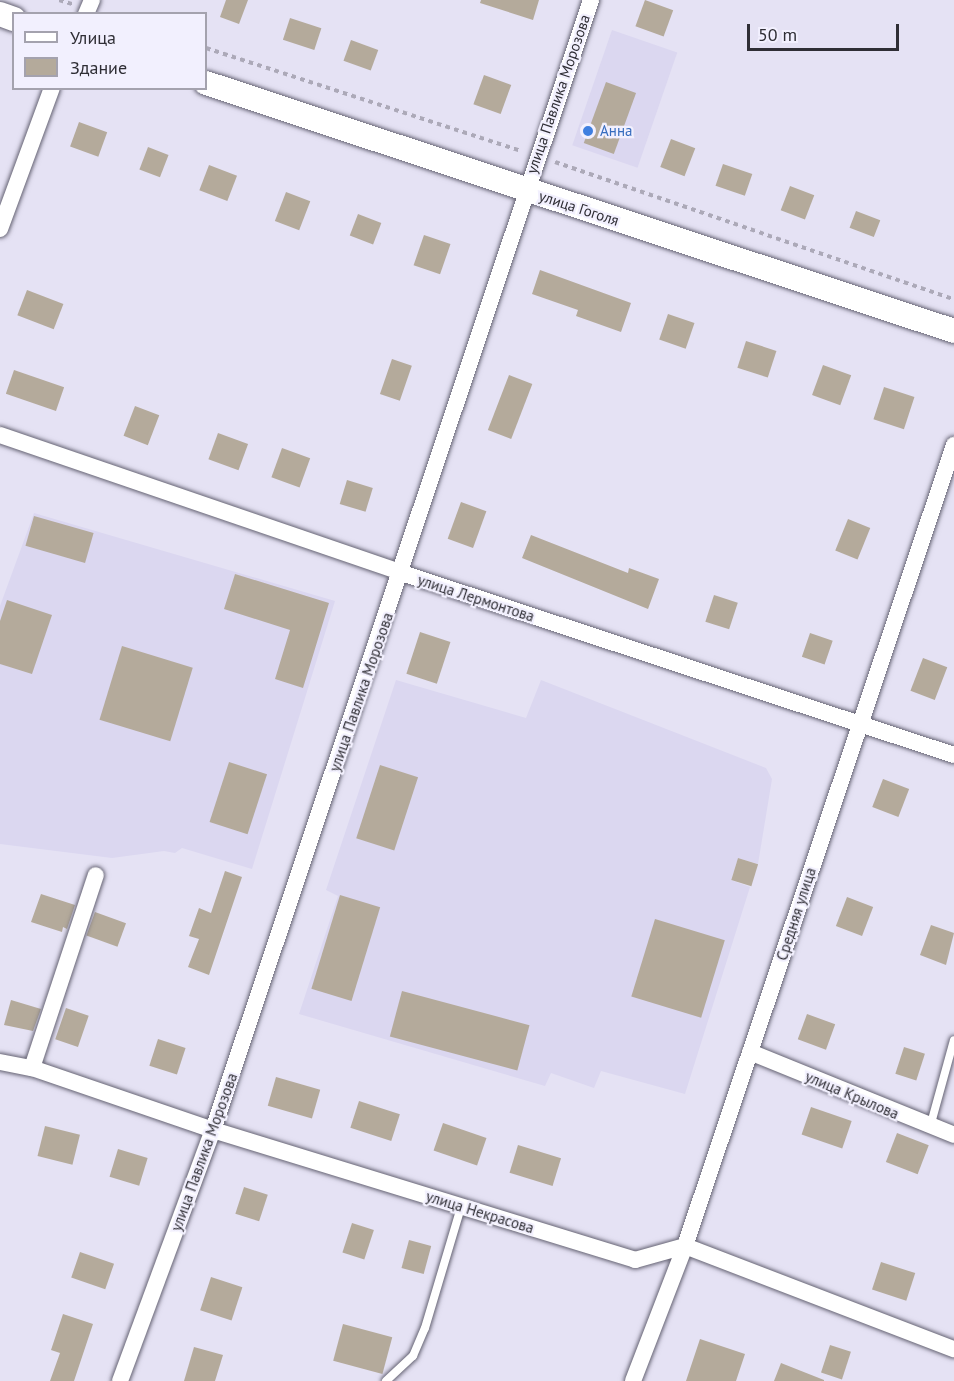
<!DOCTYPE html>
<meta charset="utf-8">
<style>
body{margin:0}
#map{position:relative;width:954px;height:1381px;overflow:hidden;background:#e5e2f4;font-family:"PT Sans",sans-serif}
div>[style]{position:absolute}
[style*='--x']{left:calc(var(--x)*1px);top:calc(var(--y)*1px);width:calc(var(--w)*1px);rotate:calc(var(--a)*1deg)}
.built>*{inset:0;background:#dbd7f0;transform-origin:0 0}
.building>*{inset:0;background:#b4aa9b;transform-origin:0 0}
.path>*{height:4px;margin-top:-2px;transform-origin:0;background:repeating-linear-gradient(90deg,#aca9b8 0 4.5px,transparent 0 9px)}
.roads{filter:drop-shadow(0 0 2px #656373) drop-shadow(0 0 2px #656373)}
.lane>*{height:8px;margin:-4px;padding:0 4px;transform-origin:4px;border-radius:4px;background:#fff}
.street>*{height:16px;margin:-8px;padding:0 8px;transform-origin:8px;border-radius:8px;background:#fff}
.secondary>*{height:24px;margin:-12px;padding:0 12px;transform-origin:12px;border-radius:12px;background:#fff}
.dots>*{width:16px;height:16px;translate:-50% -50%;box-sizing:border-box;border:3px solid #f2f0fe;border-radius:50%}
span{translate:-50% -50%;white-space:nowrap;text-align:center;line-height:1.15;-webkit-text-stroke:4.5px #f2f0fe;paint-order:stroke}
.street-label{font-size:15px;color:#2f2e35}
.shop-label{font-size:15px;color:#366cbe}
.left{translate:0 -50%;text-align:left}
.legend{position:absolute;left:12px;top:12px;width:195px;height:78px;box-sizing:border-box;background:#f2f0fe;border:2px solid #a4a2ae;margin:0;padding:8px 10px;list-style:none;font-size:18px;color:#2f2e35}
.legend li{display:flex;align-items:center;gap:12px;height:30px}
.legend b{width:30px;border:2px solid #a4a2ae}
.scale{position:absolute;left:747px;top:24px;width:152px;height:27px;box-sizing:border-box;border:3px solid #2f2e35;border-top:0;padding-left:8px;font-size:18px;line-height:21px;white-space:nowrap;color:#2f2e35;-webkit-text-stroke:4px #f2f0fe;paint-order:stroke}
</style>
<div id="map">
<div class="built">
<div style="left:612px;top:30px;width:69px;height:122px;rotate:19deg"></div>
<div style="clip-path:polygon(34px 513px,335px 601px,252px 869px,182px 848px,175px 853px,164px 851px,112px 858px,0 844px,0 606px)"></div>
<div style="clip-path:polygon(396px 680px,526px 718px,541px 680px,766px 768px,772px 779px,758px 864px,738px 858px,731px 880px,750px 887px,685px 1094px,601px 1071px,594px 1088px,551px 1073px,545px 1086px,299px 1014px,338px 896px,326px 890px)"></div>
</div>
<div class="building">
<div style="clip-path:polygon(226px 0,248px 0,239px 24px,220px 17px)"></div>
<div style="clip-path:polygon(481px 0,539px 0,533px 20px,480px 3px)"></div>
<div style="left:645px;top:0;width:30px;height:28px;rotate:20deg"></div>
<div style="left:290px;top:18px;width:33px;height:23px;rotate:18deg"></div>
<div style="left:351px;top:40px;width:29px;height:22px;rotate:20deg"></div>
<div style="left:484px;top:75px;width:29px;height:31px;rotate:20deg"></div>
<div style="left:606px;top:82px;width:32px;height:65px;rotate:20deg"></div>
<div style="left:79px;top:122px;width:30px;height:26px;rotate:20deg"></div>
<div style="left:671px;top:139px;width:26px;height:30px;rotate:21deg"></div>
<div style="left:148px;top:147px;width:22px;height:24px;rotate:21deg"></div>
<div style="left:723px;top:164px;width:31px;height:23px;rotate:19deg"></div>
<div style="left:209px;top:165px;width:30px;height:27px;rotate:21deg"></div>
<div style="left:790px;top:186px;width:26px;height:26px;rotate:21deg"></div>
<div style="left:286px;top:192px;width:26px;height:31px;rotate:21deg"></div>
<div style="left:856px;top:211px;width:26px;height:18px;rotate:21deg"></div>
<div style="left:358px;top:214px;width:25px;height:23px;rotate:21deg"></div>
<div style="left:424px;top:235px;width:28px;height:32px;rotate:19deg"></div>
<div style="clip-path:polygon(540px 270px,631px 303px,621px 332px,576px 316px,578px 310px,532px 294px)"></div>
<div style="left:27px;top:290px;width:39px;height:27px;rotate:21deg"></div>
<div style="left:668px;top:314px;width:28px;height:27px;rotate:19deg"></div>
<div style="left:746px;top:341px;width:32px;height:28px;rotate:18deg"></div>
<div style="left:392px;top:359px;width:21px;height:37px;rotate:19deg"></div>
<div style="left:823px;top:365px;width:30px;height:32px;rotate:20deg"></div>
<div style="left:14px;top:370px;width:53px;height:25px;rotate:19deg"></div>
<div style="left:509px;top:375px;width:25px;height:59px;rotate:21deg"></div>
<div style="left:884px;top:387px;width:32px;height:34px;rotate:18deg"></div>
<div style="left:135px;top:406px;width:26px;height:32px;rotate:21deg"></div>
<div style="left:218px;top:433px;width:32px;height:28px;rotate:20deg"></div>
<div style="left:282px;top:448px;width:30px;height:31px;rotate:20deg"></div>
<div style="left:347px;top:480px;width:27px;height:25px;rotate:17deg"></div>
<div style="left:461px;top:502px;width:27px;height:39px;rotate:20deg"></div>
<div style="left:34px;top:516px;width:62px;height:31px;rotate:16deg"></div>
<div style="left:848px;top:519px;width:24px;height:34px;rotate:22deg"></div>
<div style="clip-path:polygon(531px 535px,628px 573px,629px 568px,659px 579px,648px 609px,522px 558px)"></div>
<div style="clip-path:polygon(235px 574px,329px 603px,303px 688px,275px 679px,290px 630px,224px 609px)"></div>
<div style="left:714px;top:595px;width:25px;height:28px;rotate:18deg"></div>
<div style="clip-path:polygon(7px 600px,52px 615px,32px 674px,0 664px,0 621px)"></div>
<div style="left:420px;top:632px;width:32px;height:44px;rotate:18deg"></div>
<div style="left:810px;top:633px;width:24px;height:25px;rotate:19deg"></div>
<div style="left:122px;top:646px;width:74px;height:77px;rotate:17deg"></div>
<div style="left:923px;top:658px;width:26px;height:35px;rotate:21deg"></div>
<div style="left:229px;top:762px;width:40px;height:63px;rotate:18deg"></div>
<div style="left:380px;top:765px;width:40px;height:77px;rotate:18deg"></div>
<div style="left:883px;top:779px;width:28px;height:30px;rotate:21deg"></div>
<div style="left:738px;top:858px;width:21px;height:23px;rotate:17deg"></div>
<div style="clip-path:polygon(225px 871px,242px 877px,209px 975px,188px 967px,199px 939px,189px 936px,199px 908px,211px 913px)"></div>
<div style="clip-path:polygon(41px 894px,75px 905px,67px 929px,63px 927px,62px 932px,31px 922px)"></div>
<div style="left:340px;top:895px;width:42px;height:98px;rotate:17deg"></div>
<div style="left:847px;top:897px;width:28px;height:31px;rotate:21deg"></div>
<div style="left:95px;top:912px;width:33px;height:25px;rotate:20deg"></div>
<div style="left:655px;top:919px;width:73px;height:81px;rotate:17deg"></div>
<div style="clip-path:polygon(931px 925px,954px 933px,946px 965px,920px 955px)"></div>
<div style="left:402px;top:991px;width:132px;height:47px;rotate:15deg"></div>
<div style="clip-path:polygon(11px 1000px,41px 1009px,33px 1031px,4px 1025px)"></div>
<div style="left:66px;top:1008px;width:24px;height:33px;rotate:19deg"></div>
<div style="left:807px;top:1014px;width:30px;height:27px;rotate:20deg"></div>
<div style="left:158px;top:1039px;width:29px;height:28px;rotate:18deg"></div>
<div style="left:904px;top:1047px;width:22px;height:28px;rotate:18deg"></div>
<div style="left:276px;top:1077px;width:46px;height:30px;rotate:16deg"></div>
<div style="left:359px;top:1101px;width:43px;height:28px;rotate:18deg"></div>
<div style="left:811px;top:1107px;width:43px;height:29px;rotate:19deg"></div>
<div style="left:443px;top:1123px;width:46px;height:29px;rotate:19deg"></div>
<div style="left:45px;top:1126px;width:36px;height:31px;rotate:14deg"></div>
<div style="left:897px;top:1133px;width:34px;height:31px;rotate:21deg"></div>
<div style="left:518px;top:1145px;width:45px;height:29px;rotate:17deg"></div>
<div style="left:118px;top:1149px;width:31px;height:29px;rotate:17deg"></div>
<div style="left:244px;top:1187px;width:25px;height:28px;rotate:18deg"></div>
<div style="left:352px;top:1223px;width:23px;height:31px;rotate:18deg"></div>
<div style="left:409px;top:1240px;width:23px;height:29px;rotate:15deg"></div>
<div style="left:80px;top:1252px;width:36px;height:27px;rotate:19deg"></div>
<div style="left:881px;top:1262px;width:36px;height:29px;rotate:18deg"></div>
<div style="left:211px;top:1277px;width:33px;height:35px;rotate:18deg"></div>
<div style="clip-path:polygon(63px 1314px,93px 1324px,74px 1381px,50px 1381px,60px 1353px,51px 1350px)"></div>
<div style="left:343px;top:1324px;width:51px;height:38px;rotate:15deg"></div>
<div style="clip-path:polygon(700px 1339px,745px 1354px,736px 1381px,686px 1381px)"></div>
<div style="left:830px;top:1345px;width:22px;height:29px;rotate:18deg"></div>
<div style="clip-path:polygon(194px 1347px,223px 1355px,215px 1381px,184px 1381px)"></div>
<div style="clip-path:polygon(781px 1363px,824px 1380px,824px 1381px,774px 1381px)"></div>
</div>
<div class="path">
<div style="--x:59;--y:0;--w:14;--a:17"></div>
<div style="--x:206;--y:48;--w:332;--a:18.1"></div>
<div style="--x:555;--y:162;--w:422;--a:19"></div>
</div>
<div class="roads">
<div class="lane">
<div style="--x:930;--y:1127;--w:90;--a:-74.6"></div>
<div style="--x:386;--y:1381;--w:37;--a:-43"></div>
<div style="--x:413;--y:1356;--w:30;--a:-67"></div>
<div style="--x:425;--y:1328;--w:126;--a:-73.4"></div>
</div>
<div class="street">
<div style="--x:86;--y:14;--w:15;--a:-67"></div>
<div style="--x:0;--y:229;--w:150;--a:-69.8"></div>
<div style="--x:0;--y:435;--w:425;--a:18.9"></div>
<div style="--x:402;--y:573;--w:581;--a:18.25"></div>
<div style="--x:750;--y:1052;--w:220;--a:22.1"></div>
<div style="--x:0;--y:1062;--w:33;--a:11"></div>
<div style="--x:32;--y:1068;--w:191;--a:18.9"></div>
<div style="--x:213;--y:1130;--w:442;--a:17.1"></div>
<div style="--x:635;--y:1260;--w:52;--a:-15.6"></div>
<div style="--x:685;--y:1246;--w:288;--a:21"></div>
<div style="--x:32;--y:1068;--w:203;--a:-71.7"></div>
<div style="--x:120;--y:1381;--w:268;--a:-69.7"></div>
<div style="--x:213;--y:1130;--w:1192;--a:-71.5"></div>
<div style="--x:633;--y:1381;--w:145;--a:-68.9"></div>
<div style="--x:685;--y:1246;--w:845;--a:-71.44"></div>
</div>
<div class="secondary">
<div style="--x:0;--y:14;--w:15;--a:20"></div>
<div style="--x:206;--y:83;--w:788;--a:18.34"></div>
</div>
</div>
<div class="dots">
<div style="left:588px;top:131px;background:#3f7fe0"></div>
</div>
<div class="street-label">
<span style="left:558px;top:94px;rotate:-71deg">улица Павлика Морозова</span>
<span style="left:579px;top:208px;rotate:18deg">улица Гоголя</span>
<span style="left:476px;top:598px;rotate:18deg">улица Лермонтова</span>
<span style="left:361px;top:692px;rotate:-71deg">улица Павлика Морозова</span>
<span style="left:796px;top:914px;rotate:-72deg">Средняя улица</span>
<span style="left:852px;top:1095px;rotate:23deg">улица Крылова</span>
<span style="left:204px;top:1152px;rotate:-70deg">улица Павлика Морозова</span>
<span style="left:480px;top:1212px;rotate:17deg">улица Некрасова</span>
</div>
<div class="shop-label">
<span class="left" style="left:600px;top:131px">Анна</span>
</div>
<ul class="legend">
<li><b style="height:8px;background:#fff"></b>Улица</li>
<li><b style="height:16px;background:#b4aa9b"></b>Здание</li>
</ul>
<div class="scale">50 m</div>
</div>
